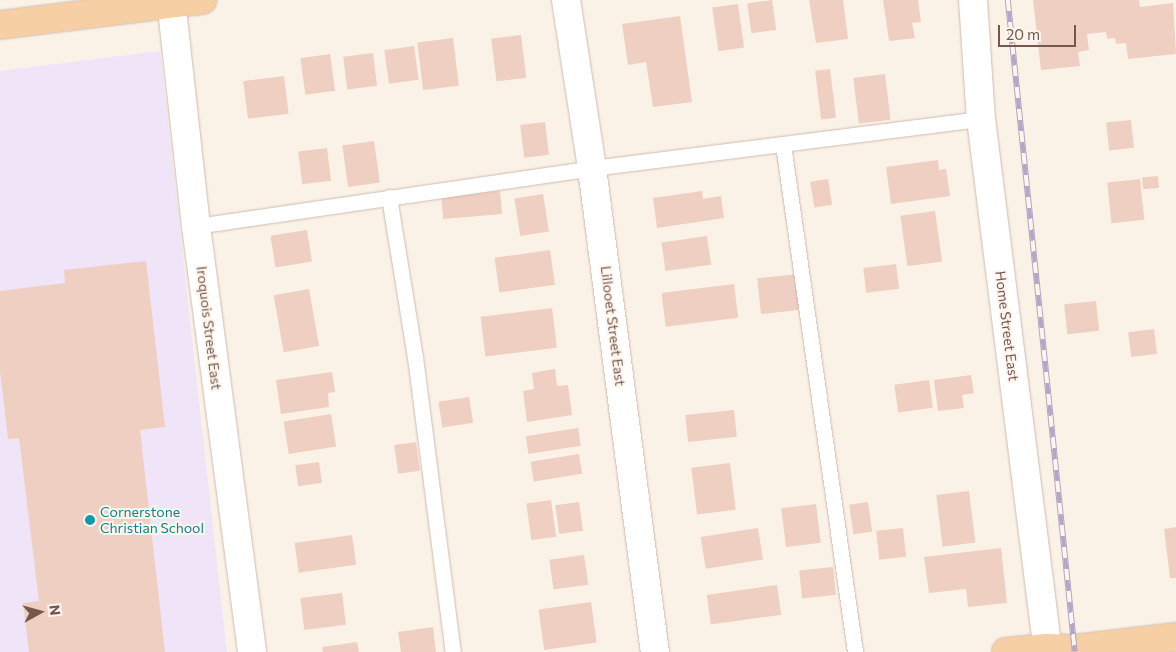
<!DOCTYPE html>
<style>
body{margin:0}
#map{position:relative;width:1176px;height:652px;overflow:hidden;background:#fbf2e7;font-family:Commissioner,sans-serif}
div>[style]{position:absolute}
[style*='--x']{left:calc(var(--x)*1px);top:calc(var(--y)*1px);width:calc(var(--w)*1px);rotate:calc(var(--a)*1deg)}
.education>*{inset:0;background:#efe4f8}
.building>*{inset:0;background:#efcfc1;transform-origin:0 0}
.roads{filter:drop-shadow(0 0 1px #cfbbb1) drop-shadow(0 0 1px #cfbbb1)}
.lane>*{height:15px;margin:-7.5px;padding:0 7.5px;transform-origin:7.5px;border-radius:7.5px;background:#fff}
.street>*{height:28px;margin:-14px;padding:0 14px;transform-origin:14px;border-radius:14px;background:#fff}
.secondary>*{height:28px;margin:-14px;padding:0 14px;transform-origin:14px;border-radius:14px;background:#fff}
.primary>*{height:28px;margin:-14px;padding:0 14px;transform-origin:14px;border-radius:14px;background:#f6d0a4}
.rail>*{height:5.5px;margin-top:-2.75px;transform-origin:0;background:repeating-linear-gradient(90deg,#fef6ee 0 11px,#b4a6c5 0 22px);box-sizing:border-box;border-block:1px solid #b4a6c5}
.dots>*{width:14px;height:14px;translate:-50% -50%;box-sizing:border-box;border:2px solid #fef6ee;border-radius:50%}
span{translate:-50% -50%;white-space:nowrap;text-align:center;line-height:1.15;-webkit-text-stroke:4px #fef6ee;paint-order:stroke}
.street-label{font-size:14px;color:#74574d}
.culture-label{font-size:14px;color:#0d838f}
.left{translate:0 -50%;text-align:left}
.north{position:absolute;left:15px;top:587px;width:50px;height:50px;-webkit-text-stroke:4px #fef6ee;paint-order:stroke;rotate:83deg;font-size:14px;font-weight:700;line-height:20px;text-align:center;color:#74574d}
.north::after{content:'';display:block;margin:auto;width:18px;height:22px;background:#74574d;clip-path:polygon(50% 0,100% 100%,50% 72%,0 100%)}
.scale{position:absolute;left:998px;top:25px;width:78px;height:22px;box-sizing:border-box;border:2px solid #74574d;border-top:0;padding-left:6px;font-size:15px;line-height:18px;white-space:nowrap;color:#74574d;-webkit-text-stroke:4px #fef6ee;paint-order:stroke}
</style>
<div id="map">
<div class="education">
<div style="clip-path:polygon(160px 51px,227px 652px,0 652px,0 71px)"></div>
</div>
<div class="building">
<div style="left:772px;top:0;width:30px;height:25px;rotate:82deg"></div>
<div style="clip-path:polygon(809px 0,843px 0,848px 39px,816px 43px)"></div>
<div style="clip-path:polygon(883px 0,918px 0,921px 22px,912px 23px,915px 38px,889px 41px)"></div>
<div style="clip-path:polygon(1033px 0,1139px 0,1140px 7px,1173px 3px,1176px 54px,1128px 59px,1126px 43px,1116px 44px,1115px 38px,1107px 39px,1106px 32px,1087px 34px,1089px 50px,1078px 52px,1080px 66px,1041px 70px)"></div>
<div style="left:738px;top:4px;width:44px;height:26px;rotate:82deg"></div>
<div style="clip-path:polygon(680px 16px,692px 102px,653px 107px,646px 62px,628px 65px,622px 24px)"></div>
<div style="left:521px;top:35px;width:43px;height:30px;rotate:83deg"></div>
<div style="left:453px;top:38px;width:48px;height:36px;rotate:83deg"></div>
<div style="left:414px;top:46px;width:34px;height:30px;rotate:82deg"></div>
<div style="left:373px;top:53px;width:33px;height:30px;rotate:83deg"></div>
<div style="left:330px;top:54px;width:37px;height:30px;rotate:82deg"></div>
<div style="left:830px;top:69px;width:49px;height:15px;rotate:83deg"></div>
<div style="left:885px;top:74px;width:46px;height:32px;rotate:83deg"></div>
<div style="left:284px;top:76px;width:38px;height:41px;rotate:83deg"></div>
<div style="left:1131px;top:120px;width:28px;height:25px;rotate:84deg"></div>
<div style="left:545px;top:122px;width:33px;height:25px;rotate:83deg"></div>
<div style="left:374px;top:141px;width:42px;height:32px;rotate:82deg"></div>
<div style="left:327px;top:148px;width:33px;height:29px;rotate:83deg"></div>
<div style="clip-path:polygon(938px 160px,939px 170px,946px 169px,950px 196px,891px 204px,886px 167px)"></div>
<div style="left:1158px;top:176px;width:12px;height:16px;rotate:85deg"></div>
<div style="left:828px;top:179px;width:26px;height:18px;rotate:81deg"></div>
<div style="left:1140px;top:179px;width:41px;height:33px;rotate:84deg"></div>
<div style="left:500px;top:191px;width:23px;height:59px;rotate:85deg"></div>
<div style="clip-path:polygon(702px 191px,703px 199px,721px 196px,724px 218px,657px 228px,653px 198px)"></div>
<div style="left:543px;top:194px;width:38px;height:29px;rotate:81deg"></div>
<div style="left:935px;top:211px;width:51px;height:35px;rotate:82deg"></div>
<div style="left:307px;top:230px;width:32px;height:37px;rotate:81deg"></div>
<div style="left:707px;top:236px;width:29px;height:46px;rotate:82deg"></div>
<div style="left:550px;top:250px;width:35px;height:56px;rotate:82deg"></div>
<div style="clip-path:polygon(146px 261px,165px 427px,140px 430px,165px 652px,29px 652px,23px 603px,39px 601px,19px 438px,8px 439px,0 371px,0 291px,65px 283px,64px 270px)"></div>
<div style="left:896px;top:264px;width:25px;height:33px;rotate:83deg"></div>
<div style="left:798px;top:274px;width:36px;height:41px;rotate:84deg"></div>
<div style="left:734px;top:284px;width:34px;height:73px;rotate:83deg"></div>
<div style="left:309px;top:289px;width:58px;height:36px;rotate:80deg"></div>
<div style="left:1096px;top:301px;width:30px;height:32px;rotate:84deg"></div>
<div style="left:552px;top:308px;width:40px;height:72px;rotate:83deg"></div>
<div style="left:1154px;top:329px;width:25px;height:26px;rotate:83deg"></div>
<div style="clip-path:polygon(555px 369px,557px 386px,568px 385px,572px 415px,527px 422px,523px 391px,534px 389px,532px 373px)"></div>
<div style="clip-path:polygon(332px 372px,335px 392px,328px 393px,329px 407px,281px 414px,276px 380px)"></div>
<div style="clip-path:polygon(971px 375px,974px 393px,962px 395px,964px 408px,938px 411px,934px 380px)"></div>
<div style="left:929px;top:380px;width:28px;height:35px;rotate:82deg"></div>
<div style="left:469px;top:397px;width:26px;height:31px;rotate:81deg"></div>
<div style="left:734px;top:410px;width:27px;height:49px;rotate:84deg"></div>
<div style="left:331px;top:414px;width:33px;height:48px;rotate:81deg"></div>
<div style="left:578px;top:428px;width:18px;height:53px;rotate:81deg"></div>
<div style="left:416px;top:442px;width:29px;height:22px;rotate:82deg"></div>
<div style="left:579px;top:454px;width:20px;height:49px;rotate:81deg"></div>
<div style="left:319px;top:462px;width:21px;height:24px;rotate:82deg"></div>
<div style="left:730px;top:463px;width:47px;height:39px;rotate:83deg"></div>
<div style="left:969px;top:491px;width:52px;height:33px;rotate:83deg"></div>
<div style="left:551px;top:500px;width:37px;height:25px;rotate:82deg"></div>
<div style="left:579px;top:502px;width:29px;height:24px;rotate:82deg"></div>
<div style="left:868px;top:502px;width:30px;height:19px;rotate:82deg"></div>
<div style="left:816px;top:504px;width:39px;height:35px;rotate:83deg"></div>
<div style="clip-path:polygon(1176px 527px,1176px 578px,1170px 578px,1164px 529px)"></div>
<div style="left:758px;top:528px;width:32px;height:58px;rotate:81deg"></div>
<div style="left:903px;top:528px;width:29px;height:27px;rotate:84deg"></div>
<div style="left:352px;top:535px;width:30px;height:58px;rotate:82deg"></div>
<div style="clip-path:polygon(1001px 548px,1007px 603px,968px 607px,966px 589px,929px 593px,924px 557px)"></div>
<div style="left:584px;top:555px;width:30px;height:35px;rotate:82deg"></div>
<div style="left:833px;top:567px;width:28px;height:34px;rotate:84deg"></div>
<div style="left:777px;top:585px;width:30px;height:71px;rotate:82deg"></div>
<div style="left:342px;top:593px;width:32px;height:42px;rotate:83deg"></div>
<div style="left:591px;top:602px;width:41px;height:53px;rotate:82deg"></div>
<div style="clip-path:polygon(433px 627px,436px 652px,401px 652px,398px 632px)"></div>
<div style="clip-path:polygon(357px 642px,359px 652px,323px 652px,322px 647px)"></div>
</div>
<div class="roads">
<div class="lane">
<div style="--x:783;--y:144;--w:513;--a:81.93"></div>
<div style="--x:389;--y:197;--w:162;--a:80.8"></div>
<div style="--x:415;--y:357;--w:297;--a:82.7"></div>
<div style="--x:196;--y:226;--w:400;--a:-8.3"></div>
<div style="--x:592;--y:168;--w:392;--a:-7.2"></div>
</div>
<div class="street">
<div style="--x:171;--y:0;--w:227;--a:83.7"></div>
<div style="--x:196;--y:226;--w:430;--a:82.5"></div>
<div style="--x:973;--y:0;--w:119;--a:86.2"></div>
<div style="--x:981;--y:119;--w:537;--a:82.84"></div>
</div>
<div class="secondary">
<div style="--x:566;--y:0;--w:170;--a:81.2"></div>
<div style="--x:592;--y:168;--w:488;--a:82.6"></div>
</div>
<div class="primary">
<div style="--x:0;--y:25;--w:204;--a:-7.1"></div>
<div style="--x:1006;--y:652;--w:41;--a:-5.6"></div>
<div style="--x:1047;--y:648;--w:28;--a:2"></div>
<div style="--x:1075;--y:649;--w:102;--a:-6.8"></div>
</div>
</div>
<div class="rail">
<div style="--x:1008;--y:0;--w:655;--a:84.13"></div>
</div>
<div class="dots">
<div style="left:90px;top:520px;background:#0f9aa8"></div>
</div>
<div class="street-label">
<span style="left:613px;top:326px;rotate:83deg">Lillooet Street East</span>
<span style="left:1007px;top:326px;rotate:83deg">Home Street East</span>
<span style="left:209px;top:328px;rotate:83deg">Iroquois Street East</span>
</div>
<div class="culture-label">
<span class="left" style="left:100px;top:520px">Cornerstone<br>Christian School</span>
</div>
<div class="north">N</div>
<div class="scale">20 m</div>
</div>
